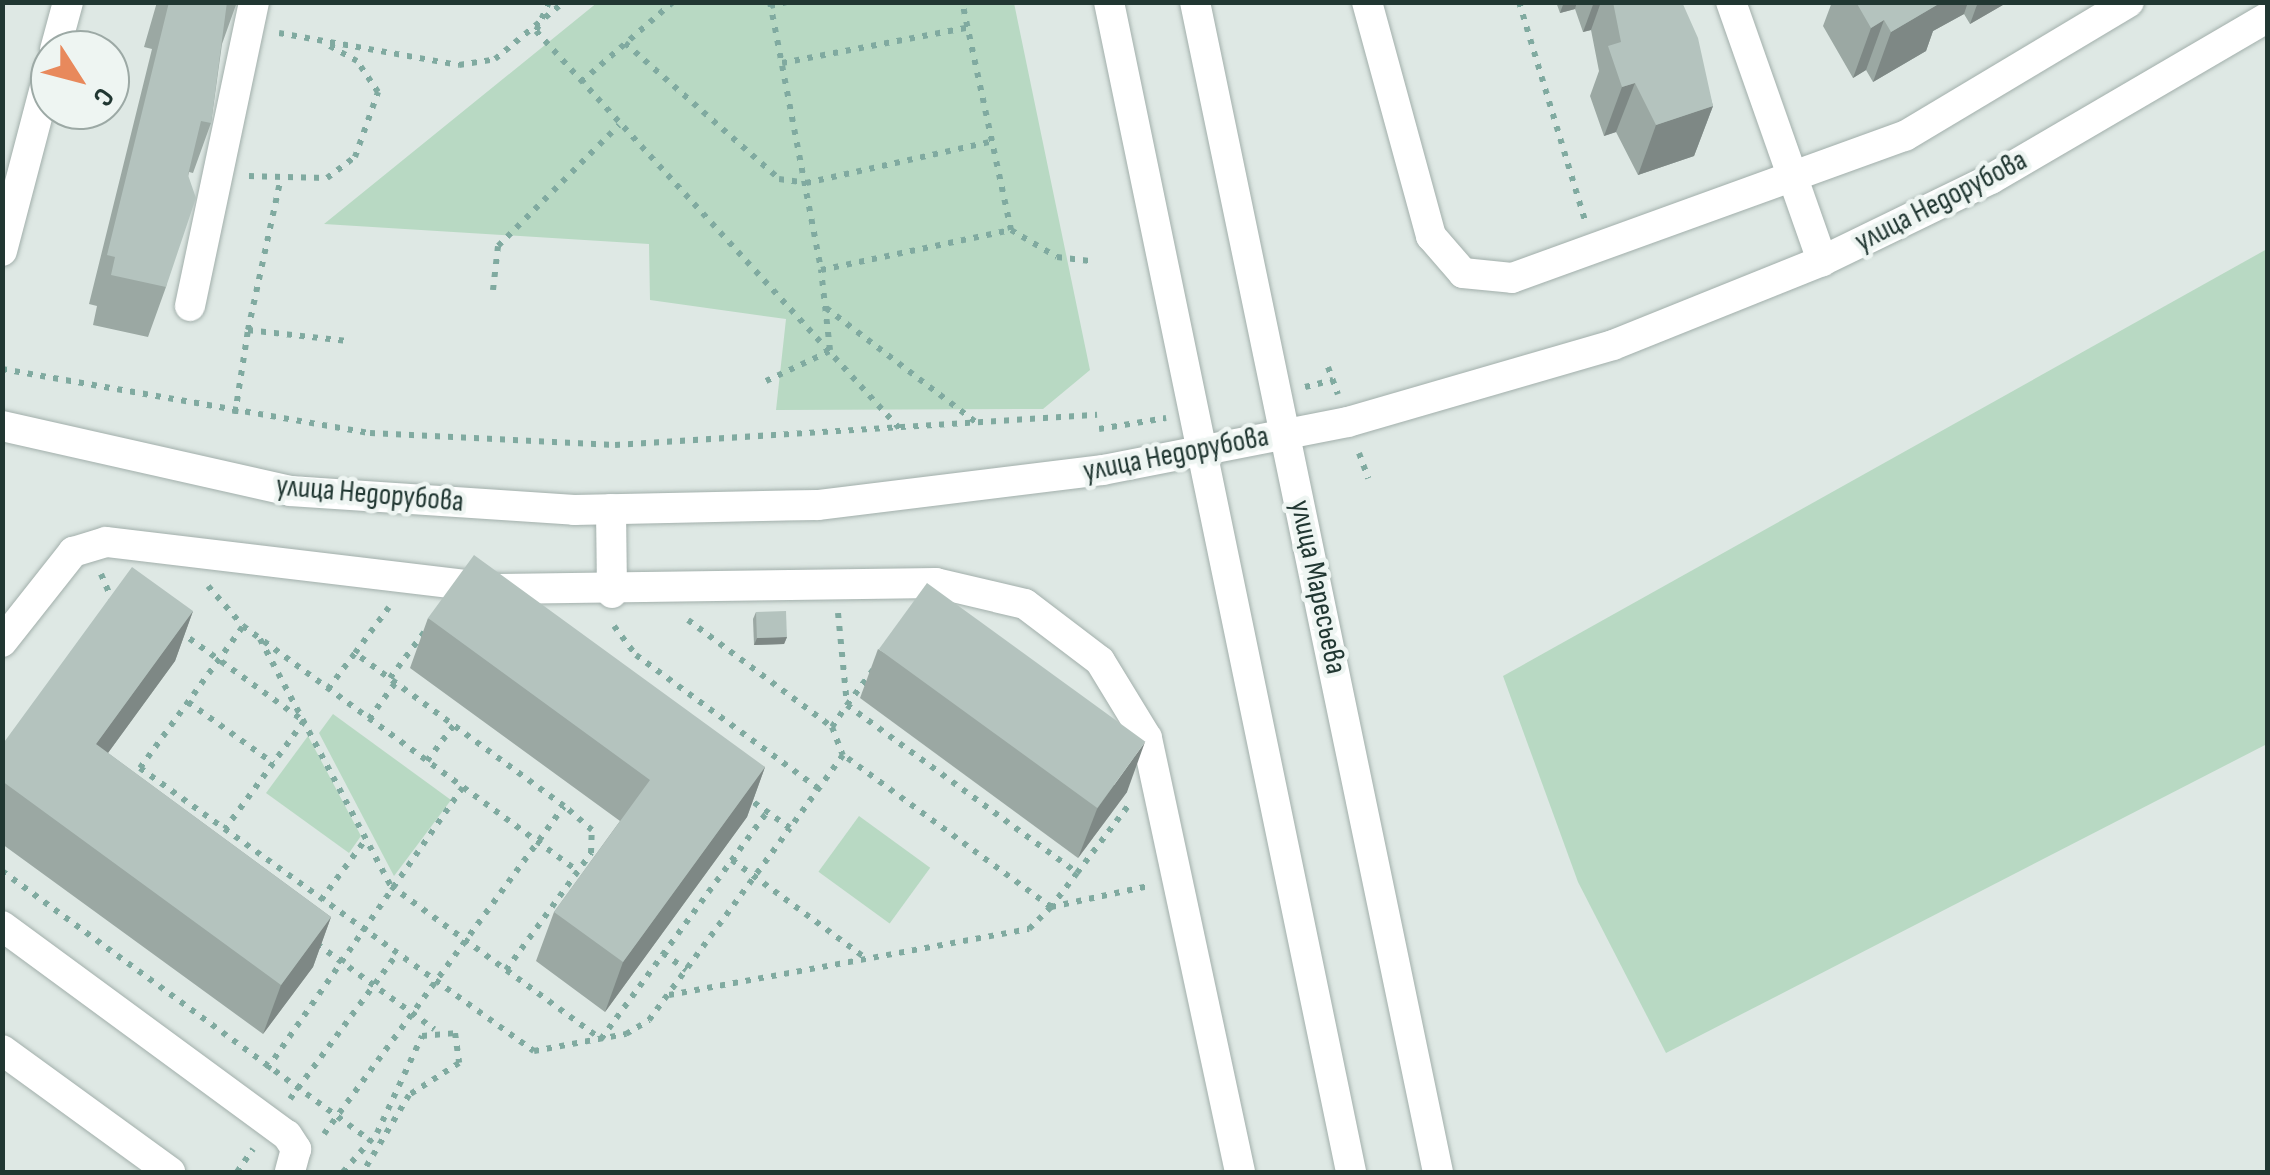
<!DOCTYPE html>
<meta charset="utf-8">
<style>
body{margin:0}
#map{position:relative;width:2270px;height:1175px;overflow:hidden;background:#dee8e4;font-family:"Sofia Sans Condensed",sans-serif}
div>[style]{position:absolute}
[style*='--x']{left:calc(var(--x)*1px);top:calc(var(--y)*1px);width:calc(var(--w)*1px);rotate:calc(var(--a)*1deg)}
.green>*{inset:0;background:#b8d9c3;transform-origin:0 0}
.path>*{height:6px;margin-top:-3px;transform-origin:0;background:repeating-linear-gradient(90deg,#80aaa0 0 5px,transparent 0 13px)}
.roads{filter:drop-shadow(0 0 2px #a2afab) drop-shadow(0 0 2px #a2afab)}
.minor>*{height:30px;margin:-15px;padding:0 15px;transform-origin:15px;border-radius:15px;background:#fff}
.wall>*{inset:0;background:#9ba8a3}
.shaded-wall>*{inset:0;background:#7e8885}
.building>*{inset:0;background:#b4c3be;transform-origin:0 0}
span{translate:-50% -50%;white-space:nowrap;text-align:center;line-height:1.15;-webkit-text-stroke:9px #eef5f2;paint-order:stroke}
.street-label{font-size:30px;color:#213732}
.frame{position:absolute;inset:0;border:5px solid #213732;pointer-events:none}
.north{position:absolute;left:30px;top:30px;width:100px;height:100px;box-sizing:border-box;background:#eef5f2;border:2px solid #9ca9a5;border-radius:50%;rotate:126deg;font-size:28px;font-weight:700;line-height:40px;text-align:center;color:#213732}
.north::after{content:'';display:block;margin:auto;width:35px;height:45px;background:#e8895c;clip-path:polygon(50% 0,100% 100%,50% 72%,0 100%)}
</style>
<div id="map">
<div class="green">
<div style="clip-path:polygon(598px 2px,1014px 3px,1090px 370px,1043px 409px,776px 410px,786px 319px,650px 300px,649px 244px,324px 224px)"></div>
<div style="clip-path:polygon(2267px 249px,2267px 744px,1666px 1053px,1578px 882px,1503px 676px)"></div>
<div style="clip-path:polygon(333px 714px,451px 800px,394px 876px,319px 733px)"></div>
<div style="clip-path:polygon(308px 736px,361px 836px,349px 853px,266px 793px)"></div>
<div style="left:859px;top:816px;width:88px;height:69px;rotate:36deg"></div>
</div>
<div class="path">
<div style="--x:549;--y:2;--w:32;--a:114"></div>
<div style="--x:536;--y:31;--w:541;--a:47.55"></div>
<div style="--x:770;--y:2;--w:273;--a:79.2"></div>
<div style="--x:1519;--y:2;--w:229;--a:73.2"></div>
<div style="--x:770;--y:6;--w:17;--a:-13"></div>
<div style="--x:279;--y:33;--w:183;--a:10.1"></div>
<div style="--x:459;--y:65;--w:36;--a:-9"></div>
<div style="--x:495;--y:59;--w:89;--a:-39.6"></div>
<div style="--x:625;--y:43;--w:205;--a:41.4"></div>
<div style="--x:779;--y:179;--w:27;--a:8"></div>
<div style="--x:806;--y:183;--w:193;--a:-12.6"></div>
<div style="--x:782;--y:63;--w:192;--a:-10.8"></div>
<div style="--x:581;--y:82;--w:122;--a:-41"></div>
<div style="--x:249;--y:176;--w:78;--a:1.5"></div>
<div style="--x:327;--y:178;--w:35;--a:-37"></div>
<div style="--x:355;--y:157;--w:69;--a:-70.5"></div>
<div style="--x:378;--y:92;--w:37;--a:-124"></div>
<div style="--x:357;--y:61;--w:35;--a:-151"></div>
<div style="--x:1011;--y:230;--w:53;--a:30.4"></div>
<div style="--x:1057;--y:257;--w:35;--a:7"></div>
<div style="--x:493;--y:290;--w:44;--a:-83.5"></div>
<div style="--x:498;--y:246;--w:171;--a:-45"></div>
<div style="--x:826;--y:308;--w:190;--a:37.3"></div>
<div style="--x:248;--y:330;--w:151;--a:-77.8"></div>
<div style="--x:830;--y:350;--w:81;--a:-96.4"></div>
<div style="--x:821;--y:270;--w:194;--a:-11.9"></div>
<div style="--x:1011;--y:230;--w:233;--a:-102.1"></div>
<div style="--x:1328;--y:367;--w:29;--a:70"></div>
<div style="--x:2;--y:369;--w:374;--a:9.9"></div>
<div style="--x:370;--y:433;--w:245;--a:2.8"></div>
<div style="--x:615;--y:445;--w:483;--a:-3.6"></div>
<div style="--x:766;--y:381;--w:71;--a:-25.1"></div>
<div style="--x:1305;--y:387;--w:29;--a:-14"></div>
<div style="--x:235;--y:414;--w:85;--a:-81.2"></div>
<div style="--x:248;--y:330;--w:100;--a:6.3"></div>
<div style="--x:1099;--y:429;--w:68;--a:-9.3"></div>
<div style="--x:1359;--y:453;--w:27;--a:70"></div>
<div style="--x:101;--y:574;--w:33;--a:67"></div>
<div style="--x:208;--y:586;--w:53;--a:48.8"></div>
<div style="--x:243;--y:626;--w:415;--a:36.2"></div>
<div style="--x:838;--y:613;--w:91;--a:84.4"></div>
<div style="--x:688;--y:620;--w:179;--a:36.6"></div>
<div style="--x:832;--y:727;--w:27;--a:-56"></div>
<div style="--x:847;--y:705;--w:285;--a:36.1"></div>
<div style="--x:1077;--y:873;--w:43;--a:127.4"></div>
<div style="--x:1051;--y:907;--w:258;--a:-143.8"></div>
<div style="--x:843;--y:755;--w:90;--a:126"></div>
<div style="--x:614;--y:626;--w:36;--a:53"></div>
<div style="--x:636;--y:655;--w:227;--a:36.2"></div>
<div style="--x:179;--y:631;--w:154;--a:35.8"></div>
<div style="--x:304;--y:721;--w:134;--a:126.2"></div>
<div style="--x:260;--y:639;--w:280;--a:62.1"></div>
<div style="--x:391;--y:886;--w:260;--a:36.1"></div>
<div style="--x:601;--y:1039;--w:281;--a:-53.8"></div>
<div style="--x:390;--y:678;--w:59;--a:-53.3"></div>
<div style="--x:328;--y:689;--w:45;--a:-53.1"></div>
<div style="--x:188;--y:702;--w:105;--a:35.7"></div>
<div style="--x:847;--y:705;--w:44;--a:-53.4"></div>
<div style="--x:369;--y:719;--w:46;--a:-53.9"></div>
<div style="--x:832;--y:727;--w:30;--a:69"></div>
<div style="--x:427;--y:761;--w:45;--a:-53.1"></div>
<div style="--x:140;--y:768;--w:175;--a:-54"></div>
<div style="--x:132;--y:778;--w:13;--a:-51"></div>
<div style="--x:140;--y:768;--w:485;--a:35.7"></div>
<div style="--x:534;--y:1051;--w:94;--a:-10.5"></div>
<div style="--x:626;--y:1034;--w:27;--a:-31"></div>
<div style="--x:649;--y:1020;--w:238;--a:-53.7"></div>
<div style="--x:790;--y:828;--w:50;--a:-144.7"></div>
<div style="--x:732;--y:860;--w:167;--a:36.3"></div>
<div style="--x:2;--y:871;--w:457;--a:36.2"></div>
<div style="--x:1077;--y:873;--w:84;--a:-52.7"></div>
<div style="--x:321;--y:900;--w:76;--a:-53.6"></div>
<div style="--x:317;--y:944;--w:145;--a:36"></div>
<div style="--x:663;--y:953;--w:29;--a:36"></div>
<div style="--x:506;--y:970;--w:145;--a:-54"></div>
<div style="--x:591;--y:853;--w:23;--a:-88"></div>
<div style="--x:592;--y:830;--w:37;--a:-139"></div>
<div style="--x:669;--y:995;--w:366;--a:-10.4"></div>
<div style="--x:1029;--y:929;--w:31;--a:-45"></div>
<div style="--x:1051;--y:907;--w:100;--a:-12.1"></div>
<div style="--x:267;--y:1069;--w:343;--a:-55.2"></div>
<div style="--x:290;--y:1099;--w:179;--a:-53.6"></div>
<div style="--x:324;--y:1134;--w:406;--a:-53.8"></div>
<div style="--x:564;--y:806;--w:259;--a:-143.8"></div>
<div style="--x:355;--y:653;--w:57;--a:-53.5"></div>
<div style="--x:237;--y:1172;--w:28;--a:-55"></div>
<div style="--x:343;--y:1172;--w:52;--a:-48.9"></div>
<div style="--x:377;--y:1133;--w:107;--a:-65.1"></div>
<div style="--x:422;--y:1036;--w:33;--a:-5"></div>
<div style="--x:455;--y:1033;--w:30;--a:82"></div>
<div style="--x:459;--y:1063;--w:59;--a:147.4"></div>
<div style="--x:409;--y:1095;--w:90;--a:120.9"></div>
</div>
<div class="roads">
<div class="minor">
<div style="--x:1109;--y:2;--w:1195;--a:78.31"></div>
<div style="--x:1195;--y:2;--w:1195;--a:78.27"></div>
<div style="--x:1367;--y:2;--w:243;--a:74.7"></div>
<div style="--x:1431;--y:236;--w:49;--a:49.1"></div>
<div style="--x:1463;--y:273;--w:49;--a:5.8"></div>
<div style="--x:1512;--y:278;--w:418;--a:-19.9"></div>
<div style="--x:1905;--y:136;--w:261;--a:-30.9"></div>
<div style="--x:1731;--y:2;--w:275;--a:70.6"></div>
<div style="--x:55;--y:50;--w:50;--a:-74.8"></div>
<div style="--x:2;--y:251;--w:189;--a:-75.3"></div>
<div style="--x:190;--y:306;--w:311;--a:-78.1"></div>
<div style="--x:2;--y:426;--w:295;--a:12.7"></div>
<div style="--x:290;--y:491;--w:285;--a:3.8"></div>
<div style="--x:574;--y:510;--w:244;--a:-1.2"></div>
<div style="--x:818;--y:505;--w:287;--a:-7"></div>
<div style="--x:1103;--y:470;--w:250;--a:-11.1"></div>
<div style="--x:1348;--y:422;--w:276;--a:-16.2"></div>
<div style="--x:1613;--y:345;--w:225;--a:-21.9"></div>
<div style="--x:1822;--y:261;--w:188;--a:-25.9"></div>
<div style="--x:1991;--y:179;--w:321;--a:-30.3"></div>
<div style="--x:611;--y:509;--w:84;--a:89.3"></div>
<div style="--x:2;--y:642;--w:115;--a:-51.7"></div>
<div style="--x:73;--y:552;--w:34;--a:-17"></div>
<div style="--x:106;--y:542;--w:395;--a:6.8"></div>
<div style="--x:498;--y:589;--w:438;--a:-0.8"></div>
<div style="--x:936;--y:583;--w:91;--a:13.3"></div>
<div style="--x:1025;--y:604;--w:94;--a:37.2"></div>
<div style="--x:1100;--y:661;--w:90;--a:58.6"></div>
<div style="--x:1147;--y:738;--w:444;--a:77.9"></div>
<div style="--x:2;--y:926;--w:353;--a:36.3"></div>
<div style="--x:287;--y:1135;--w:17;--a:57"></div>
<div style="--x:296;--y:1149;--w:24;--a:105"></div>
<div style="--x:2;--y:1050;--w:208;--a:36"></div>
</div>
</div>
<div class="wall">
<div style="clip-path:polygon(157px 2px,237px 2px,222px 44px,211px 123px,193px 173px,189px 172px,166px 287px,148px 337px,93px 325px,97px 306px,89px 304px,152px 49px,144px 47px)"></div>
<div style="clip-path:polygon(1556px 2px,1682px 2px,1713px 106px,1694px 156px,1638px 175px,1616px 132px,1604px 136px,1590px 96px,1599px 71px,1591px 30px,1583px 32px,1575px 9px,1560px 13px)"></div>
<div style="clip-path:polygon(1832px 2px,2008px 2px,1970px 24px,1964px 14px,1933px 31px,1926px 51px,1873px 82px,1866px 70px,1853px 78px,1823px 26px)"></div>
<div style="clip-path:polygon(193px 611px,175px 661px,108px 753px,331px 917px,313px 967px,263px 1034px,2px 844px,2px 745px)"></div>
<div style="clip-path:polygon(756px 612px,787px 637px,784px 644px,754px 645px,753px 619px)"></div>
<div style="clip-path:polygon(428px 618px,765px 767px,747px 817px,605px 1012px,536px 961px,554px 912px,620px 821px,410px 668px)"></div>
<div style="clip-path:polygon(878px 649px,1127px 792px,1078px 858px,860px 698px)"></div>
</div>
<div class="shaded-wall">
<div style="clip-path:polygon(1564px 2px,1577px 2px,1575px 9px,1560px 13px)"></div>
<div style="clip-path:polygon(1594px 2px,1601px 2px,1591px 30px,1583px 32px)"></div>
<div style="clip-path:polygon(1942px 2px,1968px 2px,1964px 14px,1933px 31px,1926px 51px,1873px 82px,1891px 32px)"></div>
<div style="clip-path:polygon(1978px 2px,2008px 2px,1970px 24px)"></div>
<div style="clip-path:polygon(1884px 20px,1866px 70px,1853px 78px,1871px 28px)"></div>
<div style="clip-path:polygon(1635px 83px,1616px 132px,1604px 136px,1622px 87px)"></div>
<div style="clip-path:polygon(1713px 106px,1694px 156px,1638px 175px,1656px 125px)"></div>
<div style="clip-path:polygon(193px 611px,175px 661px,78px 794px,96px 744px)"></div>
<div style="clip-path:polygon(787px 637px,784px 644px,754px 645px,757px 638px)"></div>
<div style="clip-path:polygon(1145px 742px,1127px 792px,1078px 858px,1097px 809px)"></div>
<div style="clip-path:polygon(765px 767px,747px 817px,605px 1012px,623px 962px)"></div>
<div style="clip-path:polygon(331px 917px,313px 967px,263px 1034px,281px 985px)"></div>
</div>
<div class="building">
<div style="clip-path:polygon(169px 2px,227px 2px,211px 123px,201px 121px,188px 175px,196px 198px,166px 287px,111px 275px,115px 257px,107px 255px)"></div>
<div style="clip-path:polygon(1613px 2px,1682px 2px,1698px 38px,1713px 106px,1656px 125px,1635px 83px,1622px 87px,1608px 46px,1621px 42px)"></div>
<div style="clip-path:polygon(1856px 2px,1942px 2px,1891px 32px,1884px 20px,1871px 28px)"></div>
<div style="clip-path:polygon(474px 555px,765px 767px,623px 962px,554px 912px,650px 780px,428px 618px)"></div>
<div style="clip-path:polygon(132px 567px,193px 611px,96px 744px,331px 917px,281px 985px,2px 781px,2px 745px)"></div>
<div style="left:927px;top:583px;width:270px;height:82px;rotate:36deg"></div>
<div style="left:786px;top:611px;width:26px;height:30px;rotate:88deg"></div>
</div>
<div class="street-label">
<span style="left:1941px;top:201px;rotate:-27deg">улица Недорубова</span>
<span style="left:1176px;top:454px;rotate:-11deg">улица Недорубова</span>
<span style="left:370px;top:494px;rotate:5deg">улица Недорубова</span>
<span style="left:1318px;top:587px;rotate:78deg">улица Маресьева</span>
</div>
<div class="frame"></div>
<div class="north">С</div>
</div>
